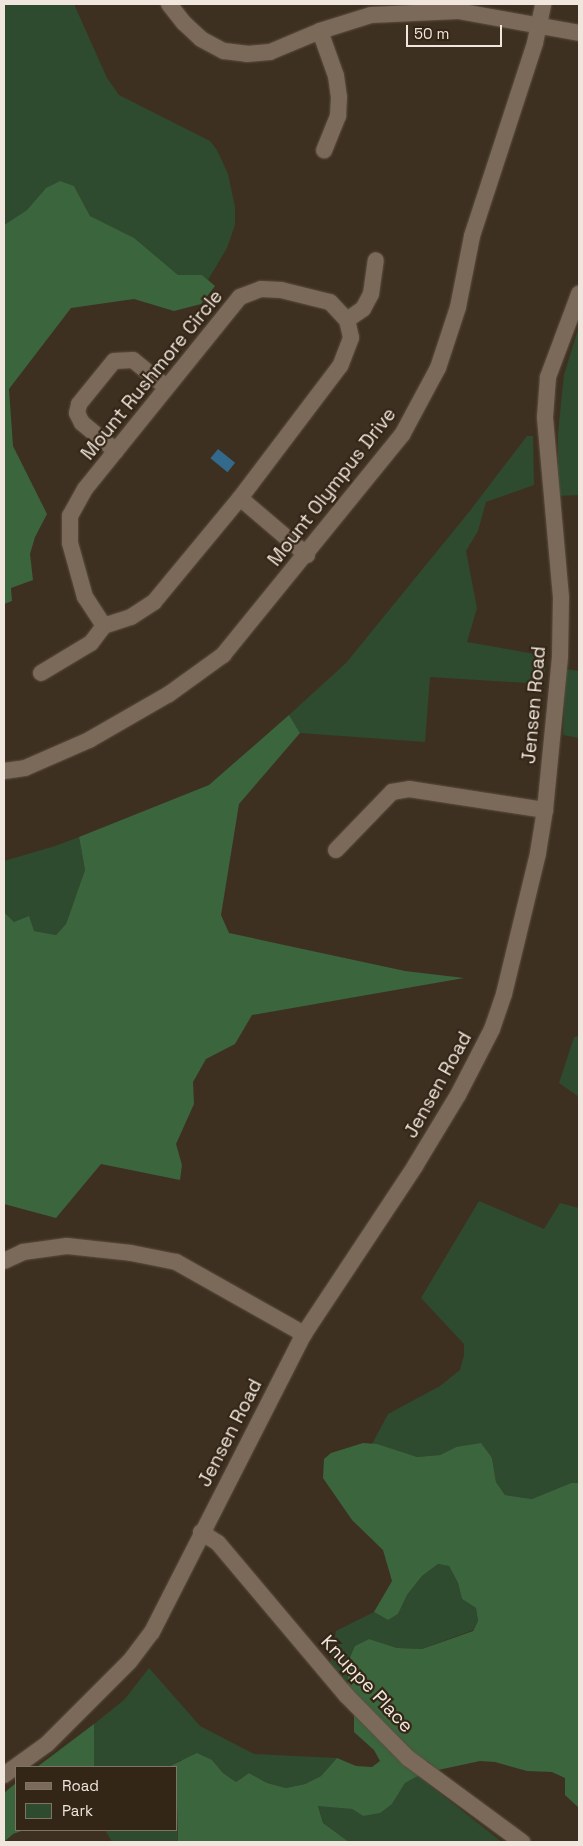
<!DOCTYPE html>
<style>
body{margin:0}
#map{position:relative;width:583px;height:1846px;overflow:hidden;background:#3e3021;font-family:"Space Grotesk",sans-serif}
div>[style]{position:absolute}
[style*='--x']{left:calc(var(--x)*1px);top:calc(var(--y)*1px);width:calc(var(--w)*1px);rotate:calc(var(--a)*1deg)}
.green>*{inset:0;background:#2e4a2f}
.forest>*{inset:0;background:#3b653d}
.water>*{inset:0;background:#33698b;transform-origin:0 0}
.roads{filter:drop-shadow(0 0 1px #5a4e40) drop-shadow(0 0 1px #5a4e40)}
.minor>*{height:16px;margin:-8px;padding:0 8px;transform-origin:8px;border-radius:8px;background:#7b6a5a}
span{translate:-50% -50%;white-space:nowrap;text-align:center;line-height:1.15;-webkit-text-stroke:4.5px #342617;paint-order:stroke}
.street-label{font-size:19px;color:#f0e6dd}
.frame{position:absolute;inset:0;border:5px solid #f0e6dd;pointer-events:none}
.legend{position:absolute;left:15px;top:1766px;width:162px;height:65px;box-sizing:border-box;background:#342617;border:1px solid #7f7366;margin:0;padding:6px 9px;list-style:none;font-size:15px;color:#f0e6dd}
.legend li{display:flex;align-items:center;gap:10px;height:25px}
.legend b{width:25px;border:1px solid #7f7366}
.scale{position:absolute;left:406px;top:25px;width:96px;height:22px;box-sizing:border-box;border:2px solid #f0e6dd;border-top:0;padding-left:6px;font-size:15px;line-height:18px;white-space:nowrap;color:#f0e6dd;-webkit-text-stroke:4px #342617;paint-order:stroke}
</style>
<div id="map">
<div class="green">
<div style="clip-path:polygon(4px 4px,74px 4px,107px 78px,119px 95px,210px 141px,217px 150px,228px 174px,235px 207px,235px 225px,227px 248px,208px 280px,202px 275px,178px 275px,156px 257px,90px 216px,74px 186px,46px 188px,27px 210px,4px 225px)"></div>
<div style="clip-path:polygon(579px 326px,579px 495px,558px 496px,558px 433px,564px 375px)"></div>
<div style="clip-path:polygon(527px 436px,533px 436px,534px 485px,486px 502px,478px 531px,466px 551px,477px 608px,467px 642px,546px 656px,544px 684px,430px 677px,425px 742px,300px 733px,289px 715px,346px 663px,469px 512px)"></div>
<div style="clip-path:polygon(566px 669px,579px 671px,579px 738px,563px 735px)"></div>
<div style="clip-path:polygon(79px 837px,85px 870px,66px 924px,56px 935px,34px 931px,14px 922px,4px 912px,4px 861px,55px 846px)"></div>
<div style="clip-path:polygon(579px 1036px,579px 1097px,559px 1083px,574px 1037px)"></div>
<div style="clip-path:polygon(479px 1201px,544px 1229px,560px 1203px,579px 1208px,579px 1483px,571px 1483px,532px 1499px,505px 1495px,496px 1482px,492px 1458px,456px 1447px,440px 1455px,417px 1457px,372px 1444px,388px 1414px,440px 1386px,460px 1370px,464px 1355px,464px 1344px,421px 1298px)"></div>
<div style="clip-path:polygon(438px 1564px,449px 1566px,458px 1583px,462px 1599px,476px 1608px,478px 1621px,473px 1630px,422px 1649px,397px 1648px,369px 1639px,348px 1662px,348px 1684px,330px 1663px,336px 1631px,374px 1612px,388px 1620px,398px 1614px,407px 1595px,422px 1576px)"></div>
<div style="clip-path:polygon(149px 1668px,200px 1726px,254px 1754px,337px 1758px,321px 1776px,305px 1784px,286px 1788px,267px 1783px,249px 1773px,236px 1782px,223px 1773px,212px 1760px,181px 1760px,168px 1767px,94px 1767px,94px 1724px,124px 1700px)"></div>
<div style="clip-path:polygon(418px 1776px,502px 1842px,349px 1842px,323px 1823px,318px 1805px,352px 1809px,363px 1816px,392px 1804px,405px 1783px)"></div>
<div style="clip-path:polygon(176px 1819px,178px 1842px,112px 1842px,105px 1830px,176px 1830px)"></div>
</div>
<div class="forest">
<div style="clip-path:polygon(60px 181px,74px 186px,90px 216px,134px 238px,178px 275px,202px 275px,215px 286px,201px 304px,174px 311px,134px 299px,71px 308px,9px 389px,13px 446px,47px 514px,35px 537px,30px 554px,33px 580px,11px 588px,12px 601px,4px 604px,4px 225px,27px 210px,46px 188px)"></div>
<div style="clip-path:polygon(289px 715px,300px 733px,239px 804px,221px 915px,229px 933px,405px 971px,464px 978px,252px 1015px,235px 1044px,206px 1059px,193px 1082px,194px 1104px,176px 1144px,182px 1165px,180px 1180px,101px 1164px,56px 1218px,4px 1204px,4px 912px,14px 922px,29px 916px,34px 931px,56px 935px,66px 924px,85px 870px,79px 837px,209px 785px)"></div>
<div style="clip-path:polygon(363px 1443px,377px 1444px,417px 1457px,440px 1455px,456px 1447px,481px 1443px,492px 1458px,496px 1482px,505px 1495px,532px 1499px,571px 1483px,579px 1483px,579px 1808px,565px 1795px,565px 1778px,552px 1772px,527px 1771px,495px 1762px,480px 1761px,438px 1770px,427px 1761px,418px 1776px,405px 1783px,392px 1804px,380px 1813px,363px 1816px,352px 1809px,318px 1806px,323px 1823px,349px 1842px,178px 1842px,176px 1767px,168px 1767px,197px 1753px,212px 1760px,223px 1773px,236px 1782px,249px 1773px,267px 1783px,286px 1788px,305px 1784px,321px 1776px,337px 1758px,356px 1766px,372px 1767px,380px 1761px,374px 1750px,354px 1732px,354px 1702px,348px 1684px,348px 1662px,355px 1646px,369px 1639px,397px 1648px,422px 1649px,473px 1631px,478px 1621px,476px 1608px,462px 1599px,458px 1583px,449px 1566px,438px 1564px,422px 1576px,407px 1595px,398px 1614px,388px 1620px,374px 1612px,392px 1581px,383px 1550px,352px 1520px,323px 1478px,324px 1459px,331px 1453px)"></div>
<div style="clip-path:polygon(94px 1724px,94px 1767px,37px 1767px)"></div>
<div style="clip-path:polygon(16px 1783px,16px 1830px,24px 1830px,13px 1834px,4px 1842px,4px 1793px)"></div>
</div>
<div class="water">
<div style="left:218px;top:449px;width:22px;height:12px;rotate:39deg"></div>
</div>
<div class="roads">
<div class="minor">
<div style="--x:169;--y:4;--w:24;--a:52"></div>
<div style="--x:184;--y:23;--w:23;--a:43"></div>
<div style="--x:201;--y:39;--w:26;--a:28"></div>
<div style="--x:224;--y:51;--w:23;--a:7"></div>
<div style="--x:247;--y:54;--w:23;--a:-5"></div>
<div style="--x:270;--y:52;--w:54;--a:-22.8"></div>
<div style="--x:320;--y:31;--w:53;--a:-17.4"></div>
<div style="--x:371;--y:15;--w:87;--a:-2.6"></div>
<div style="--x:458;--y:11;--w:123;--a:10.3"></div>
<div style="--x:320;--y:31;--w:48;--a:70.4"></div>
<div style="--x:336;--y:76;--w:21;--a:82"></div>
<div style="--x:339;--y:97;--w:19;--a:93"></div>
<div style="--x:338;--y:116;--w:37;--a:112"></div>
<div style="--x:261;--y:289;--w:20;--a:3"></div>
<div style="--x:281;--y:290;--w:50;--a:13.8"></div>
<div style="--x:330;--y:302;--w:25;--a:47"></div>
<div style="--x:347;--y:320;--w:18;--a:77"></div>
<div style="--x:351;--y:338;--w:30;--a:111"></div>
<div style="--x:340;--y:366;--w:166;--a:127.1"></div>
<div style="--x:240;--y:498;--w:135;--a:129.6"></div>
<div style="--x:154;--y:602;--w:27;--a:147"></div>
<div style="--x:131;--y:617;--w:28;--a:162"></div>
<div style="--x:104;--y:626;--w:35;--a:-123"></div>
<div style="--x:85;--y:597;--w:56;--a:-105.5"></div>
<div style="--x:70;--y:543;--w:27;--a:-90"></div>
<div style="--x:70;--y:516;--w:31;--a:-61"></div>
<div style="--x:85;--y:489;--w:247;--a:-51.1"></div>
<div style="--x:240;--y:297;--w:22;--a:-21"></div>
<div style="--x:347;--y:320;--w:19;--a:-35"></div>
<div style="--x:363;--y:309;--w:17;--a:-62"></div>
<div style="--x:371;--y:294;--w:34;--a:-82"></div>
<div style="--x:116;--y:451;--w:44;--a:-140.5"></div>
<div style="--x:82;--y:423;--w:11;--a:-117"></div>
<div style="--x:77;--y:413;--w:9;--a:-77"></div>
<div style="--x:79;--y:404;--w:55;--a:-50.9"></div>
<div style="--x:114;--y:361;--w:19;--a:-3"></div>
<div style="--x:133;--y:360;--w:43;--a:39.3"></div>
<div style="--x:240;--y:498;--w:88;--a:40.4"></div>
<div style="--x:41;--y:673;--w:58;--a:-31"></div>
<div style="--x:91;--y:643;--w:21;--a:-53"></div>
<div style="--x:4;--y:771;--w:21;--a:-8"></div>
<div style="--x:25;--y:768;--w:70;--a:-23.6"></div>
<div style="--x:89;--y:740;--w:92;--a:-29.9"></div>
<div style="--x:169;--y:694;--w:67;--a:-35.8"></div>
<div style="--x:223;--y:655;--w:284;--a:-50.9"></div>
<div style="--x:402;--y:435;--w:76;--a:-61.8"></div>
<div style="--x:438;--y:368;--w:64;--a:-71.8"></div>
<div style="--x:458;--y:307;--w:72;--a:-78.8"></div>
<div style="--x:472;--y:236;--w:203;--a:-71.9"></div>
<div style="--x:535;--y:43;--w:40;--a:-78"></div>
<div style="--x:336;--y:850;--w:81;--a:-46"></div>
<div style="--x:392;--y:792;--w:17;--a:-10"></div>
<div style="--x:409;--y:789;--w:138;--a:8.8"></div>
<div style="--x:4;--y:1261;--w:21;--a:-25"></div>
<div style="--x:23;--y:1252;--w:44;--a:-7.8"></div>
<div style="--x:67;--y:1246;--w:64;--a:6.2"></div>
<div style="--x:131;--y:1253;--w:46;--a:11.3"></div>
<div style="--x:176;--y:1262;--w:147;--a:29.4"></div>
<div style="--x:201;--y:1532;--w:20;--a:33"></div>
<div style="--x:218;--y:1543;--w:200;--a:49.9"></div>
<div style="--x:347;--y:1696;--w:87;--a:45.5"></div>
<div style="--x:408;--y:1758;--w:142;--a:36.4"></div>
<div style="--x:4;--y:1775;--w:53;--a:-35.8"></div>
<div style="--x:47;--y:1744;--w:117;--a:-45"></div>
<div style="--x:130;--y:1661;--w:36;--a:-53"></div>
<div style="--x:152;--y:1632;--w:335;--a:-63"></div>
<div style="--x:304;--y:1334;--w:201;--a:-56.5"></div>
<div style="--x:415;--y:1166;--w:83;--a:-58.8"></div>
<div style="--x:458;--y:1095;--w:74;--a:-62.7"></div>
<div style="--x:492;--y:1029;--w:37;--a:-71"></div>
<div style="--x:504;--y:994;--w:145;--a:-76.4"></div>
<div style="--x:538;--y:853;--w:44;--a:-80.8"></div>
<div style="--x:545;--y:810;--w:155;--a:-84.4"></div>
<div style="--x:560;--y:656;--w:59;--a:-89"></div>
<div style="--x:561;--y:597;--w:181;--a:-95.1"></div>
<div style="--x:545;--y:417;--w:40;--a:-85.7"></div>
<div style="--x:548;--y:377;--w:89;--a:-69.5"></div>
</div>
</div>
<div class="street-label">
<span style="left:152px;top:375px;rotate:-51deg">Mount Rushmore Circle</span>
<span style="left:332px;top:487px;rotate:-52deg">Mount Olympus Drive</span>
<span style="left:534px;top:705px;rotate:-85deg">Jensen Road</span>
<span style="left:438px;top:1085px;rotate:-61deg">Jensen Road</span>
<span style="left:230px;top:1433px;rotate:-63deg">Jensen Road</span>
<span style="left:367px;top:1684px;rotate:47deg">Knuppe Place</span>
</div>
<div class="frame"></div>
<ul class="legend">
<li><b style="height:6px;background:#7b6a5a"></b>Road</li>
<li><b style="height:14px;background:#2e4a2f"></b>Park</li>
</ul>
<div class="scale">50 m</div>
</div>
